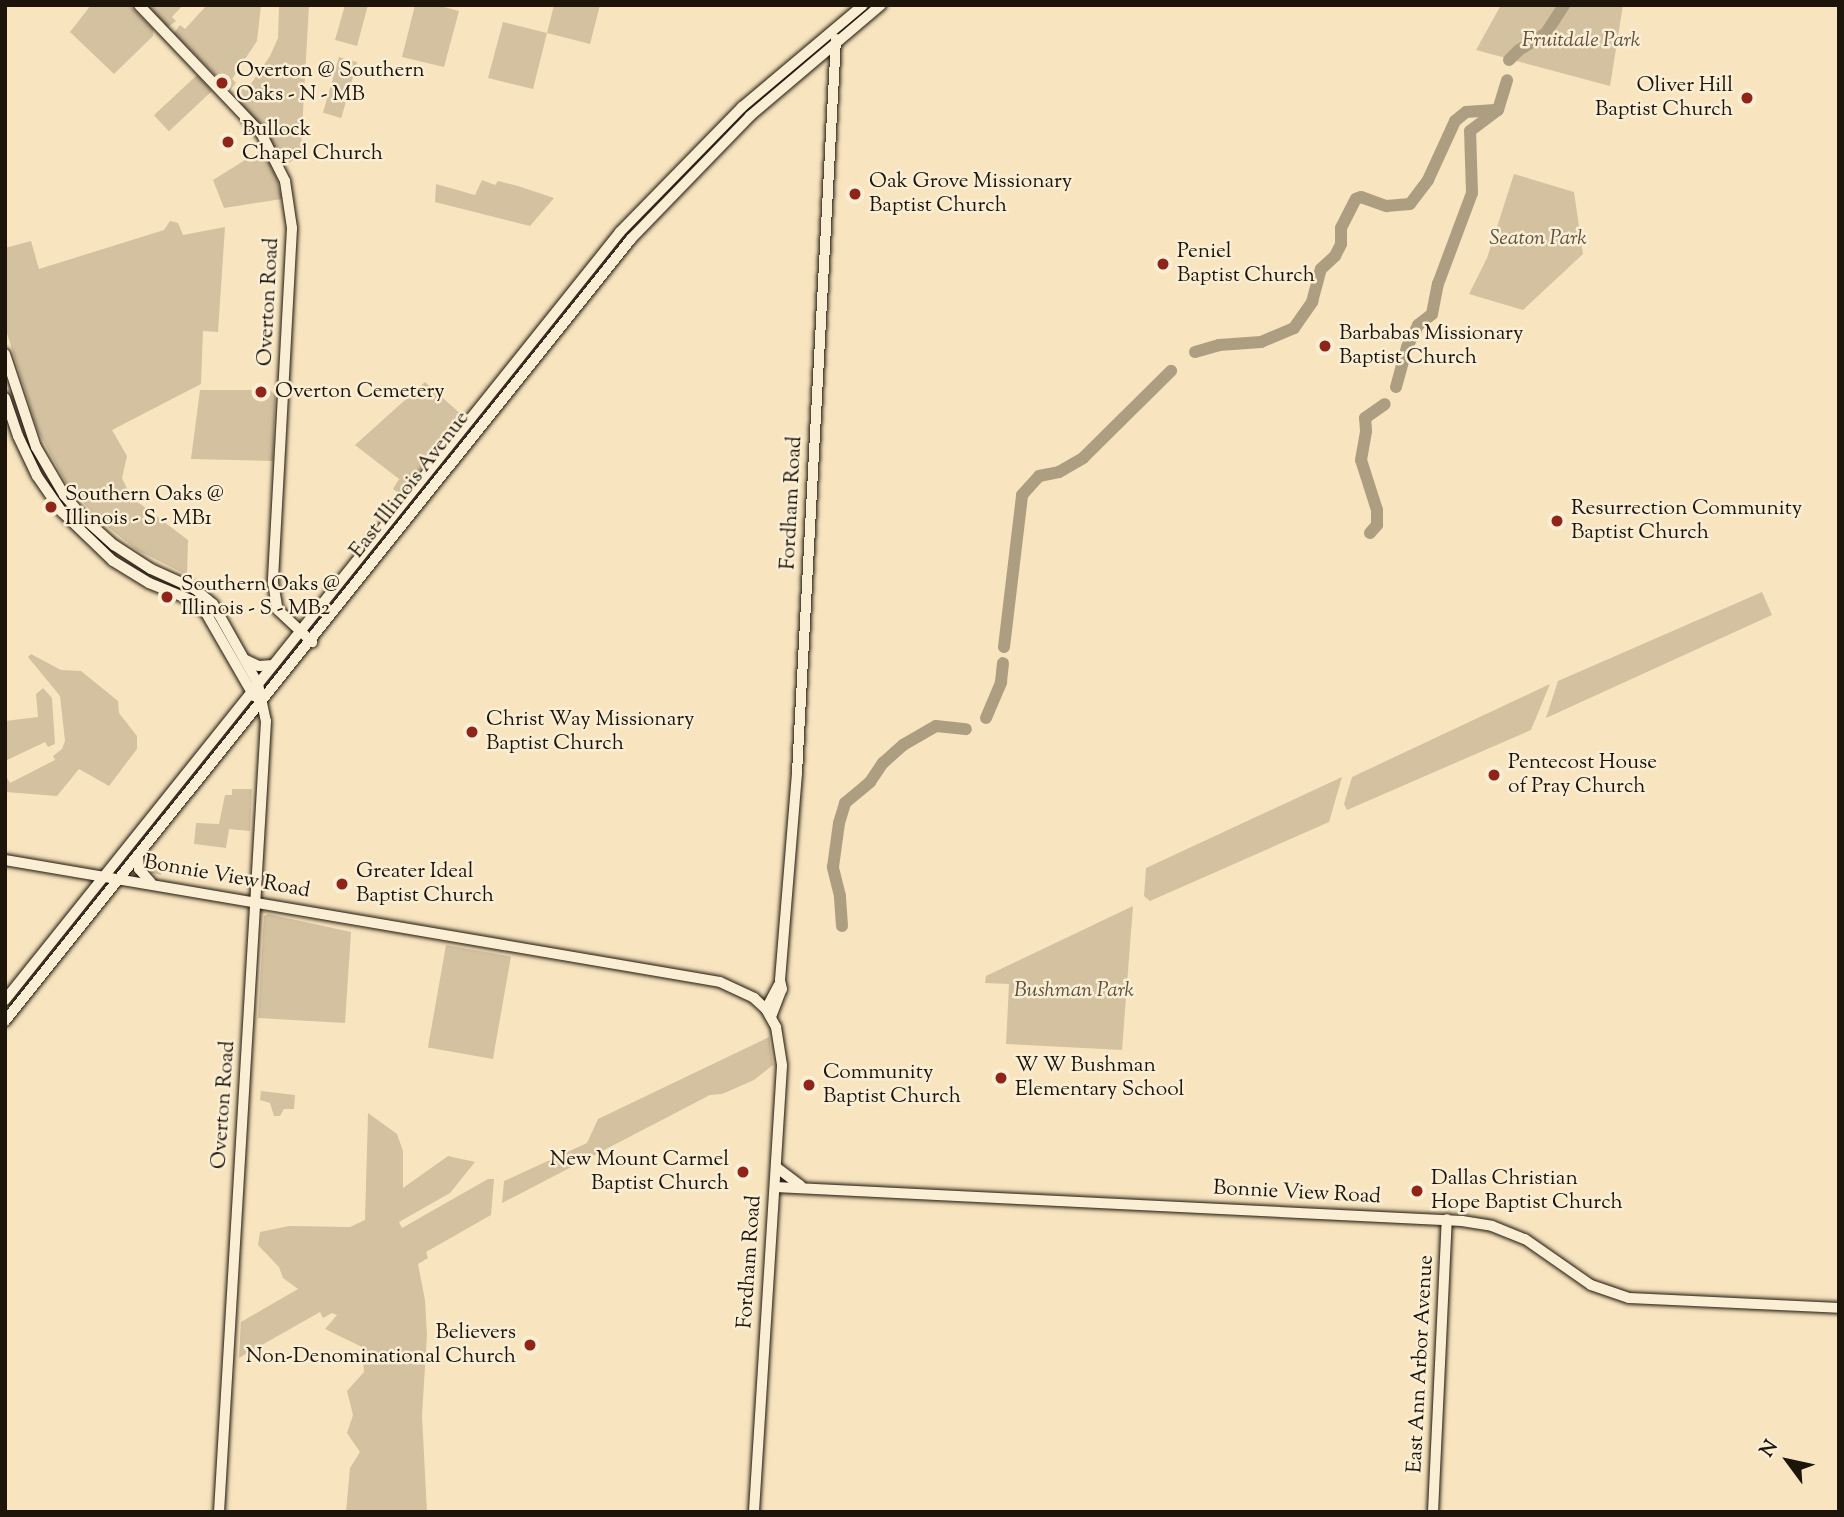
<!DOCTYPE html>
<style>
body{margin:0}
#map{position:relative;width:1844px;height:1517px;overflow:hidden;background:#f8e5bf;font-family:"Sorts Mill Goudy",serif}
div>[style]{position:absolute}
[style*='--x']{left:calc(var(--x)*1px);top:calc(var(--y)*1px);width:calc(var(--w)*1px);rotate:calc(var(--a)*1deg)}
.green>*{inset:0;background:#d3c1a0;transform-origin:0 0}
.river>*{height:12px;margin:-6px;padding:0 6px;transform-origin:6px;border-radius:6px;background:#ae9e81}
.roads{filter:drop-shadow(0 0 2px #1d140a) drop-shadow(0 0 2px #1d140a)}
.secondary>*{height:10px;margin:-5px;padding:0 5px;transform-origin:5px;border-radius:5px;background:#faeed5}
.dots>*{width:19px;height:19px;translate:-50% -50%;box-sizing:border-box;border:4px solid #faeed5;border-radius:50%}
span{translate:-50% -50%;white-space:nowrap;text-align:center;line-height:1.15;-webkit-text-stroke:5px #faeed5;paint-order:stroke}
.park-label{font-size:21px;color:#5d513e;font-style:italic}
.poi-label{font-size:21px;color:#1d140a}
.left{translate:0 -50%;text-align:left}
.right{translate:-100% -50%;text-align:right}
.street-label{font-size:21px;color:#1d140a}
.frame{position:absolute;inset:0;border:7px solid #1d140a;pointer-events:none}
.north{position:absolute;left:1753px;top:1426px;width:70px;height:70px;-webkit-text-stroke:5px #faeed5;paint-order:stroke;rotate:303deg;font-size:19px;font-weight:700;line-height:28px;text-align:center;color:#1d140a}
.north::after{content:'';display:block;margin:auto;width:24px;height:32px;background:#1d140a;clip-path:polygon(50% 0,100% 100%,50% 72%,0 100%)}
</style>
<div id="map">
<div class="green">
<div style="clip-path:polygon(91px 5px,129px 5px,153px 29px,153px 36px,114px 74px,70px 32px)"></div>
<div style="clip-path:polygon(147px 5px,183px 5px,172px 17px,176px 21px,168px 27px)"></div>
<div style="clip-path:polygon(207px 5px,261px 5px,257px 41px,232px 79px,236px 83px,230px 90px,174px 33px,180px 25px,185px 29px)"></div>
<div style="clip-path:polygon(279px 5px,309px 5px,301px 148px,298px 156px,289px 163px,279px 157px,265px 132px,234px 96px,241px 87px,246px 91px,270px 56px,278px 38px)"></div>
<div style="clip-path:polygon(345px 5px,368px 5px,357px 46px,335px 40px)"></div>
<div style="clip-path:polygon(415px 5px,437px 5px,459px 11px,444px 67px,402px 57px)"></div>
<div style="clip-path:polygon(554px 5px,600px 5px,590px 44px,547px 33px,533px 89px,488px 78px,503px 22px,547px 33px)"></div>
<div style="clip-path:polygon(1501px 5px,1623px 5px,1610px 86px,1476px 50px)"></div>
<div style="left:339px;top:57px;width:19px;height:58px;rotate:16deg"></div>
<div style="left:197px;top:75px;width:22px;height:59px;rotate:47deg"></div>
<div style="clip-path:polygon(263px 149px,276px 176px,282px 199px,224px 208px,213px 180px)"></div>
<div style="clip-path:polygon(1514px 174px,1574px 192px,1583px 254px,1523px 310px,1469px 294px,1487px 258px)"></div>
<div style="clip-path:polygon(482px 180px,495px 185px,498px 181px,518px 186px,554px 198px,530px 226px,435px 202px,436px 184px,475px 195px)"></div>
<div style="clip-path:polygon(170px 221px,178px 223px,183px 235px,225px 227px,218px 332px,203px 331px,201px 384px,112px 430px,127px 456px,122px 478px,131px 497px,188px 540px,187px 575px,137px 550px,99px 520px,66px 483px,38px 431px,5px 327px,5px 248px,31px 241px,39px 269px,164px 230px)"></div>
<div style="clip-path:polygon(425px 382px,463px 416px,400px 494px,393px 489px,399px 479px,355px 445px)"></div>
<div style="clip-path:polygon(200px 390px,270px 390px,275px 395px,273px 461px,191px 459px)"></div>
<div style="clip-path:polygon(1762px 592px,1772px 615px,1546px 718px,1558px 681px)"></div>
<div style="clip-path:polygon(31px 654px,61px 670px,81px 671px,118px 701px,119px 713px,137px 736px,137px 749px,109px 786px,79px 769px,57px 796px,5px 792px,7px 778px,10px 783px,55px 760px,53px 756px,62px 749px,65px 741px,60px 696px,28px 657px)"></div>
<div style="clip-path:polygon(1550px 684px,1531px 730px,1347px 810px,1344px 804px,1352px 777px)"></div>
<div style="clip-path:polygon(43px 688px,52px 698px,55px 744px,48px 747px,45px 742px,5px 761px,5px 721px,38px 717px,36px 694px)"></div>
<div style="clip-path:polygon(1342px 777px,1329px 822px,1150px 901px,1144px 896px,1146px 868px)"></div>
<div style="clip-path:polygon(232px 789px,252px 789px,250px 831px,229px 829px,226px 848px,194px 844px,196px 823px,219px 824px,225px 795px,232px 795px)"></div>
<div style="clip-path:polygon(148px 854px,162px 865px,161px 875px,151px 873px,145px 867px)"></div>
<div style="clip-path:polygon(1133px 906px,1122px 1050px,1006px 1044px,1009px 984px,985px 983px,986px 976px)"></div>
<div style="clip-path:polygon(268px 914px,351px 932px,345px 1023px,258px 1018px,264px 916px)"></div>
<div style="left:446px;top:945px;width:66px;height:104px;rotate:10deg"></div>
<div style="clip-path:polygon(769px 1037px,773px 1065px,754px 1080px,722px 1094px,710px 1095px,502px 1203px,504px 1181px,587px 1143px,598px 1119px)"></div>
<div style="clip-path:polygon(261px 1091px,295px 1095px,294px 1109px,284px 1109px,280px 1116px,274px 1116px,270px 1103px,260px 1100px)"></div>
<div style="clip-path:polygon(368px 1113px,397px 1134px,403px 1151px,403px 1188px,448px 1156px,475px 1162px,450px 1193px,399px 1222px,402px 1228px,488px 1179px,494px 1179px,491px 1215px,426px 1252px,428px 1258px,418px 1264px,425px 1300px,427px 1334px,422px 1416px,427px 1512px,346px 1512px,350px 1468px,360px 1452px,347px 1433px,353px 1415px,347px 1391px,364px 1372px,362px 1347px,325px 1329px,337px 1315px,332px 1313px,323px 1318px,320px 1312px,239px 1358px,241px 1322px,298px 1289px,283px 1278px,279px 1267px,258px 1245px,260px 1232px,289px 1226px,350px 1227px,365px 1220px)"></div>
</div>
<div class="river">
<div style="--x:1509;--y:60;--w:14;--a:-45"></div>
<div style="--x:1519;--y:50;--w:32;--a:-32"></div>
<div style="--x:1546;--y:33;--w:33;--a:-57"></div>
<div style="--x:1195;--y:352;--w:25;--a:-16"></div>
<div style="--x:1219;--y:345;--w:42;--a:-4.1"></div>
<div style="--x:1261;--y:342;--w:36;--a:-23"></div>
<div style="--x:1294;--y:328;--w:32;--a:-55"></div>
<div style="--x:1312;--y:302;--w:34;--a:-75"></div>
<div style="--x:1321;--y:269;--w:19;--a:-43"></div>
<div style="--x:1335;--y:256;--w:13;--a:-63"></div>
<div style="--x:1341;--y:244;--w:16;--a:-90"></div>
<div style="--x:1341;--y:228;--w:33;--a:-63"></div>
<div style="--x:1356;--y:199;--w:5;--a:-22"></div>
<div style="--x:1361;--y:197;--w:27;--a:20"></div>
<div style="--x:1386;--y:206;--w:24;--a:-5"></div>
<div style="--x:1410;--y:204;--w:30;--a:-53"></div>
<div style="--x:1428;--y:180;--w:65;--a:-65.4"></div>
<div style="--x:1455;--y:121;--w:14;--a:-39"></div>
<div style="--x:1466;--y:112;--w:32;--a:-4"></div>
<div style="--x:1498;--y:110;--w:31;--a:-73"></div>
<div style="--x:1396;--y:387;--w:41;--a:-74.6"></div>
<div style="--x:1407;--y:347;--w:25;--a:-63"></div>
<div style="--x:1418;--y:325;--w:18;--a:-38"></div>
<div style="--x:1432;--y:314;--w:31;--a:-79"></div>
<div style="--x:1438;--y:284;--w:97;--a:-69.5"></div>
<div style="--x:1472;--y:193;--w:62;--a:-91.8"></div>
<div style="--x:1470;--y:131;--w:34;--a:-37"></div>
<div style="--x:1370;--y:533;--w:11;--a:-49"></div>
<div style="--x:1377;--y:525;--w:15;--a:-90"></div>
<div style="--x:1377;--y:510;--w:52;--a:-107.7"></div>
<div style="--x:1361;--y:460;--w:29;--a:-80"></div>
<div style="--x:1366;--y:431;--w:13;--a:-94"></div>
<div style="--x:1365;--y:418;--w:24;--a:-35"></div>
<div style="--x:1004;--y:647;--w:153;--a:-83.2"></div>
<div style="--x:1022;--y:495;--w:25;--a:-48"></div>
<div style="--x:1039;--y:476;--w:20;--a:-11"></div>
<div style="--x:1059;--y:472;--w:28;--a:-30"></div>
<div style="--x:1083;--y:458;--w:124;--a:-44.7"></div>
<div style="--x:986;--y:718;--w:39;--a:-67"></div>
<div style="--x:1001;--y:682;--w:19;--a:-84"></div>
<div style="--x:842;--y:926;--w:30;--a:-94"></div>
<div style="--x:840;--y:896;--w:30;--a:-104"></div>
<div style="--x:833;--y:867;--w:44;--a:-82.2"></div>
<div style="--x:839;--y:823;--w:21;--a:-73"></div>
<div style="--x:845;--y:803;--w:33;--a:-40"></div>
<div style="--x:870;--y:782;--w:23;--a:-56"></div>
<div style="--x:883;--y:763;--w:27;--a:-42"></div>
<div style="--x:903;--y:745;--w:38;--a:-30"></div>
<div style="--x:936;--y:726;--w:30;--a:6"></div>
</div>
<div class="roads">
<div class="secondary">
<div style="--x:139;--y:5;--w:177;--a:46.4"></div>
<div style="--x:261;--y:133;--w:54;--a:63.4"></div>
<div style="--x:285;--y:181;--w:48;--a:81.5"></div>
<div style="--x:292;--y:228;--w:356;--a:93.1"></div>
<div style="--x:273;--y:583;--w:27;--a:80"></div>
<div style="--x:278;--y:610;--w:47;--a:43.3"></div>
<div style="--x:5;--y:354;--w:98;--a:71.6"></div>
<div style="--x:36;--y:447;--w:56;--a:59.7"></div>
<div style="--x:64;--y:495;--w:33;--a:49"></div>
<div style="--x:86;--y:520;--w:38;--a:42"></div>
<div style="--x:114;--y:545;--w:44;--a:33"></div>
<div style="--x:151;--y:569;--w:48;--a:24.4"></div>
<div style="--x:195;--y:589;--w:23;--a:40"></div>
<div style="--x:213;--y:604;--w:92;--a:60.6"></div>
<div style="--x:258;--y:684;--w:38;--a:78"></div>
<div style="--x:266;--y:721;--w:792;--a:93.4"></div>
<div style="--x:5;--y:398;--w:40;--a:71.1"></div>
<div style="--x:18;--y:436;--w:44;--a:64.6"></div>
<div style="--x:37;--y:476;--w:44;--a:55.2"></div>
<div style="--x:62;--y:512;--w:71;--a:43.9"></div>
<div style="--x:113;--y:561;--w:42;--a:31.4"></div>
<div style="--x:149;--y:583;--w:45;--a:22"></div>
<div style="--x:191;--y:600;--w:20;--a:41"></div>
<div style="--x:206;--y:613;--w:96;--a:60"></div>
<div style="--x:246;--y:660;--w:14;--a:25"></div>
<div style="--x:259;--y:666;--w:14;--a:-4"></div>
<div style="--x:138;--y:855;--w:14;--a:86"></div>
<div style="--x:139;--y:869;--w:18;--a:49"></div>
<div style="--x:5;--y:860;--w:725;--a:9.68"></div>
<div style="--x:720;--y:982;--w:38;--a:25"></div>
<div style="--x:754;--y:998;--w:16;--a:43"></div>
<div style="--x:766;--y:1009;--w:21;--a:61"></div>
<div style="--x:776;--y:1027;--w:39;--a:81"></div>
<div style="--x:782;--y:1066;--w:447;--a:93.6"></div>
<div style="--x:5;--y:1000;--w:984;--a:-51.31"></div>
<div style="--x:620;--y:232;--w:175;--a:-45.7"></div>
<div style="--x:742;--y:107;--w:158;--a:-40.1"></div>
<div style="--x:766;--y:1009;--w:27;--a:-62"></div>
<div style="--x:771;--y:1017;--w:30;--a:-69"></div>
<div style="--x:782;--y:989;--w:9;--a:-103"></div>
<div style="--x:780;--y:980;--w:208;--a:-85.3"></div>
<div style="--x:797;--y:773;--w:735;--a:-86.96"></div>
<div style="--x:5;--y:1021;--w:1002;--a:-51.32"></div>
<div style="--x:631;--y:239;--w:171;--a:-45.9"></div>
<div style="--x:750;--y:116;--w:172;--a:-40.3"></div>
<div style="--x:776;--y:1167;--w:31;--a:37"></div>
<div style="--x:775;--y:1187;--w:688;--a:2.83"></div>
<div style="--x:1462;--y:1221;--w:30;--a:9"></div>
<div style="--x:1492;--y:1226;--w:35;--a:22"></div>
<div style="--x:1525;--y:1239;--w:80;--a:34.9"></div>
<div style="--x:1591;--y:1285;--w:40;--a:18.9"></div>
<div style="--x:1629;--y:1298;--w:210;--a:2.7"></div>
<div style="--x:1433;--y:1512;--w:293;--a:-87.3"></div>
</div>
</div>
<div class="dots">
<div style="left:222px;top:83px;background:#8f2418"></div>
<div style="left:1747px;top:98px;background:#8f2418"></div>
<div style="left:228px;top:142px;background:#8f2418"></div>
<div style="left:855px;top:194px;background:#8f2418"></div>
<div style="left:1163px;top:264px;background:#8f2418"></div>
<div style="left:1325px;top:346px;background:#8f2418"></div>
<div style="left:261px;top:392px;background:#8f2418"></div>
<div style="left:51px;top:507px;background:#8f2418"></div>
<div style="left:1557px;top:521px;background:#8f2418"></div>
<div style="left:167px;top:597px;background:#8f2418"></div>
<div style="left:472px;top:732px;background:#8f2418"></div>
<div style="left:1494px;top:775px;background:#8f2418"></div>
<div style="left:342px;top:884px;background:#8f2418"></div>
<div style="left:1001px;top:1078px;background:#8f2418"></div>
<div style="left:809px;top:1085px;background:#8f2418"></div>
<div style="left:743px;top:1172px;background:#8f2418"></div>
<div style="left:1417px;top:1191px;background:#8f2418"></div>
<div style="left:530px;top:1345px;background:#8f2418"></div>
</div>
<div class="park-label">
<span style="left:1581px;top:41px">Fruitdale Park</span>
<span style="left:1538px;top:239px">Seaton Park</span>
<span style="left:1074px;top:991px">Bushman Park</span>
</div>
<div class="poi-label">
<span class="left" style="left:236px;top:83px">Overton @ Southern<br>Oaks - N - MB</span>
<span class="right" style="left:1733px;top:98px">Oliver Hill<br>Baptist Church</span>
<span class="left" style="left:242px;top:142px">Bullock<br>Chapel Church</span>
<span class="left" style="left:869px;top:194px">Oak Grove Missionary<br>Baptist Church</span>
<span class="left" style="left:1177px;top:264px">Peniel<br>Baptist Church</span>
<span class="left" style="left:1339px;top:346px">Barbabas Missionary<br>Baptist Church</span>
<span class="left" style="left:275px;top:392px">Overton Cemetery</span>
<span class="left" style="left:65px;top:507px">Southern Oaks @<br>Illinois - S - MB1</span>
<span class="left" style="left:1571px;top:521px">Resurrection Community<br>Baptist Church</span>
<span class="left" style="left:181px;top:597px">Southern Oaks @<br>Illinois - S - MB2</span>
<span class="left" style="left:486px;top:732px">Christ Way Missionary<br>Baptist Church</span>
<span class="left" style="left:1508px;top:775px">Pentecost House<br>of Pray Church</span>
<span class="left" style="left:356px;top:884px">Greater Ideal<br>Baptist Church</span>
<span class="left" style="left:1015px;top:1078px">W W Bushman<br>Elementary School</span>
<span class="left" style="left:823px;top:1085px">Community<br>Baptist Church</span>
<span class="right" style="left:729px;top:1172px">New Mount Carmel<br>Baptist Church</span>
<span class="left" style="left:1431px;top:1191px">Dallas Christian<br>Hope Baptist Church</span>
<span class="right" style="left:516px;top:1345px">Believers<br>Non-Denominational Church</span>
</div>
<div class="street-label">
<span style="left:269px;top:302px;rotate:-87deg">Overton Road</span>
<span style="left:410px;top:485px;rotate:-52deg">East Illinois Avenue</span>
<span style="left:792px;top:503px;rotate:-87deg">Fordham Road</span>
<span style="left:227px;top:877px;rotate:10deg">Bonnie View Road</span>
<span style="left:224px;top:1105px;rotate:-86deg">Overton Road</span>
<span style="left:1297px;top:1193px;rotate:3deg">Bonnie View Road</span>
<span style="left:750px;top:1262px;rotate:-86deg">Fordham Road</span>
<span style="left:1421px;top:1364px;rotate:-87deg">East Ann Arbor Avenue</span>
</div>
<div class="frame"></div>
<div class="north">N</div>
</div>
